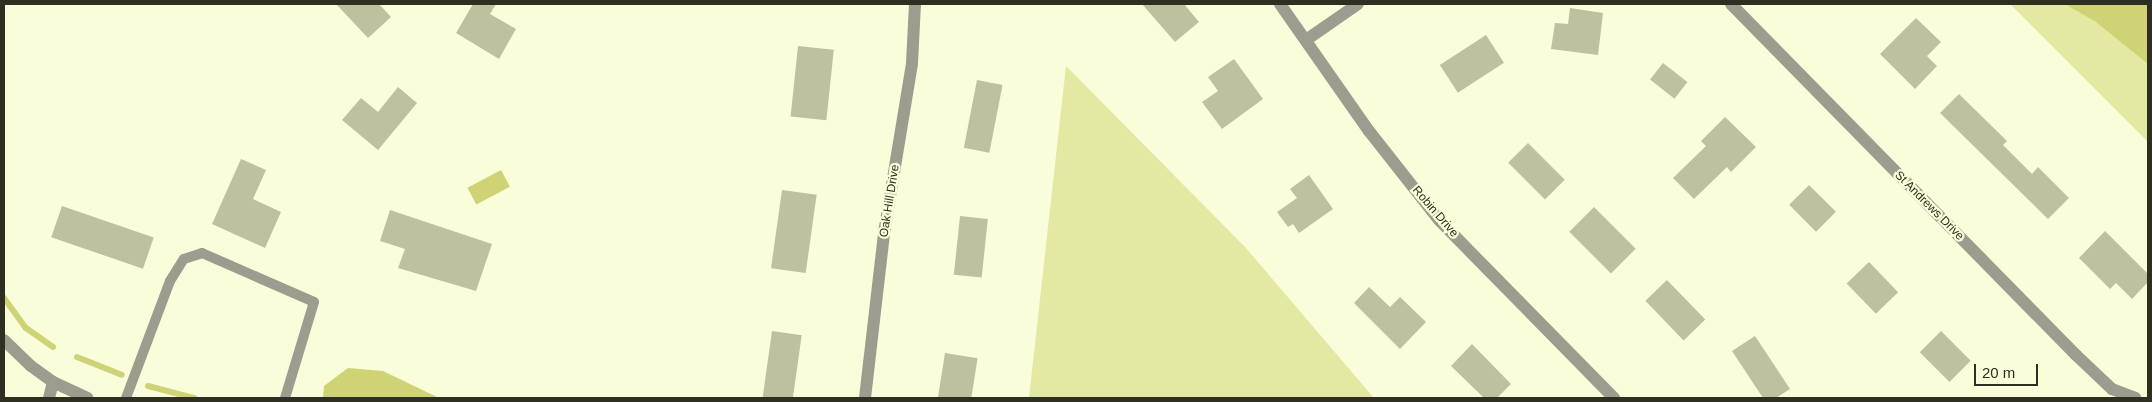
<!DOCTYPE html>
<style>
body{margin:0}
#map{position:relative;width:2152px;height:402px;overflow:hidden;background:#fafdd9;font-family:Arial,sans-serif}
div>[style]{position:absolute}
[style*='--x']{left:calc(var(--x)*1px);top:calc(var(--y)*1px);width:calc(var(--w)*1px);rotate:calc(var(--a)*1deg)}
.green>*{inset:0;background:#e3e8a2}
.water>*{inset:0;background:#cfd376;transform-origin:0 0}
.stream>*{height:6px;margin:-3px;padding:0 3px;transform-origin:3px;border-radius:3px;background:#cfd376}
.building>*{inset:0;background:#bec19e;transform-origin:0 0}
.service>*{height:10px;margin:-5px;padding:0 5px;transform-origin:5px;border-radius:5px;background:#9c9d8f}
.minor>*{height:12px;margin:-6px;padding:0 6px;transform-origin:6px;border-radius:6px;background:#9c9d8f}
span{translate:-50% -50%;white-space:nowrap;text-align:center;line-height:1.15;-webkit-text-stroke:4.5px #fafdd9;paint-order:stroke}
.street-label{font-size:12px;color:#2e2f21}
.frame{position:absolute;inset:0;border:5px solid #2e2f21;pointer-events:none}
.scale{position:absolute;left:1974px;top:364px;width:64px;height:22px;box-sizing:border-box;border:2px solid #2e2f21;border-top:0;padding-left:6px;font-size:15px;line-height:18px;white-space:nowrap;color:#2e2f21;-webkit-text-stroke:4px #fafdd9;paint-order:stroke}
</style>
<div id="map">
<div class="green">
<div style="clip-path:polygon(2010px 4px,2148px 4px,2148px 142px)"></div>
<div style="clip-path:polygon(1066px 66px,1245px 247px,1374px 398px,1029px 398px)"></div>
</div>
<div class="water">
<div style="clip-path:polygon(2065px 4px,2148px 4px,2148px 64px,2096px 22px)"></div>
<div style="left:501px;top:170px;width:19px;height:38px;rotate:62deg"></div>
<div style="clip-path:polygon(348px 368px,383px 371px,439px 398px,323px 398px,324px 386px)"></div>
</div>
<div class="stream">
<div style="--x:4;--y:298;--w:37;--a:54"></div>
<div style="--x:26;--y:328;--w:33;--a:35"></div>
<div style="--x:77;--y:357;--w:48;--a:21.8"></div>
<div style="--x:148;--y:386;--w:48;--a:14.6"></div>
</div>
<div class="building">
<div style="clip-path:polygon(336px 4px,379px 4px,391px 17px,368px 38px)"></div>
<div style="clip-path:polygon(473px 4px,496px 4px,490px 14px,516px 29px,499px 59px,456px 33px)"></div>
<div style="clip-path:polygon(1142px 4px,1184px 4px,1199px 22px,1175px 42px)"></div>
<div style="clip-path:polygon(1570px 8px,1603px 13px,1598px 55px,1551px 49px,1555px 23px,1568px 24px)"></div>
<div style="clip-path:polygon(1916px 18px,1941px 42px,1927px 56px,1937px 66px,1915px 89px,1880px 54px)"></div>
<div style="left:1486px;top:35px;width:33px;height:55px;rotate:57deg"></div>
<div style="left:798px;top:46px;width:36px;height:71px;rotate:6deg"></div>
<div style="clip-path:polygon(1234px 59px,1263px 99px,1222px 129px,1202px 102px,1218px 91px,1208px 77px)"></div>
<div style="left:1663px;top:63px;width:31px;height:21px;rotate:38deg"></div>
<div style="left:977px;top:80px;width:26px;height:69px;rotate:11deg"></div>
<div style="clip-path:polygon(398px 87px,417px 103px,378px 150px,342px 120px,361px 98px,378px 112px)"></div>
<div style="clip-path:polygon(1959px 94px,2007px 141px,2003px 145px,2032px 174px,2038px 167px,2069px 198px,2048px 219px,1940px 113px)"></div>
<div style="clip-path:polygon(1725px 117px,1756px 147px,1731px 172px,1727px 167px,1694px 199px,1673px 178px,1706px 146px,1701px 141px)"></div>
<div style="left:1528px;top:143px;width:52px;height:28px;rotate:45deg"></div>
<div style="clip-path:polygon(241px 159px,266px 170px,253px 199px,281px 212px,265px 248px,212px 224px)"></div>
<div style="clip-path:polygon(1309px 175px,1333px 209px,1299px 233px,1293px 224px,1288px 227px,1277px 212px,1297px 198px,1290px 189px)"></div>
<div style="left:1809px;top:185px;width:38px;height:28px;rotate:45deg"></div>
<div style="left:782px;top:190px;width:35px;height:79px;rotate:8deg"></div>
<div style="left:62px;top:206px;width:97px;height:33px;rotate:19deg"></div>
<div style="left:1594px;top:207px;width:59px;height:35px;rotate:45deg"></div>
<div style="clip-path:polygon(390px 210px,492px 244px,476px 291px,398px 268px,405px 249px,380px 241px)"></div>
<div style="left:960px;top:216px;width:28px;height:59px;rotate:6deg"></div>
<div style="clip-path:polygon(2105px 231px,2148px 274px,2148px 282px,2132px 299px,2116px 283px,2110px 289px,2079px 258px)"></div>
<div style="left:1869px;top:262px;width:42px;height:31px;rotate:46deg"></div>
<div style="left:1667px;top:280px;width:55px;height:30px;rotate:46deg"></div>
<div style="clip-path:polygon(1369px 287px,1390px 307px,1400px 297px,1426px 322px,1400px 349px,1354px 303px)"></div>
<div style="left:772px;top:331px;width:30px;height:68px;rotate:8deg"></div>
<div style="left:1941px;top:331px;width:42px;height:30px;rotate:45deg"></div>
<div style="clip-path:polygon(1755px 336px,1790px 389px,1776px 398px,1763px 398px,1732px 351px)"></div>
<div style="clip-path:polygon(1472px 344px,1511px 384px,1497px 398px,1484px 398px,1451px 366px)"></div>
<div style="left:945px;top:353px;width:33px;height:45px;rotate:9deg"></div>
</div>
<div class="service">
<div style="--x:126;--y:398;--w:125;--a:-69.4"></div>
<div style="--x:170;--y:281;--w:26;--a:-58"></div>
<div style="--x:184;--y:259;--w:19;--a:-18"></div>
<div style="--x:202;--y:253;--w:122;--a:23.6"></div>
<div style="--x:314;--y:302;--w:100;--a:106.8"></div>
</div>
<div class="minor">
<div style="--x:1280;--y:4;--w:155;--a:55"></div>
<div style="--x:1369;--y:131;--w:113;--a:51.8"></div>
<div style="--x:1439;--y:220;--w:250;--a:45.5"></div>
<div style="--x:1731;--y:4;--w:492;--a:45.5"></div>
<div style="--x:2076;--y:355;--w:50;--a:43.4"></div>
<div style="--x:2112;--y:389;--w:25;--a:21"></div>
<div style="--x:1306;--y:40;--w:63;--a:-34.7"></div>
<div style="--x:4;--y:340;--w:37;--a:44"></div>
<div style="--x:31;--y:366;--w:27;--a:36"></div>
<div style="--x:53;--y:382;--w:38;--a:25"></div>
<div style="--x:49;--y:398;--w:16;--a:-76"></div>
<div style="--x:865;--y:398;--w:166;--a:-83.4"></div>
<div style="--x:884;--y:233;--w:172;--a:-80.6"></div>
<div style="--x:912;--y:63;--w:59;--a:-87.1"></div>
</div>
<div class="street-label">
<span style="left:890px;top:201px;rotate:-81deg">Oak Hill Drive</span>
<span style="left:1929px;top:206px;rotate:45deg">St Andrews Drive</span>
<span style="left:1435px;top:212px;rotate:49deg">Robin Drive</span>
</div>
<div class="frame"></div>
<div class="scale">20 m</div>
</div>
